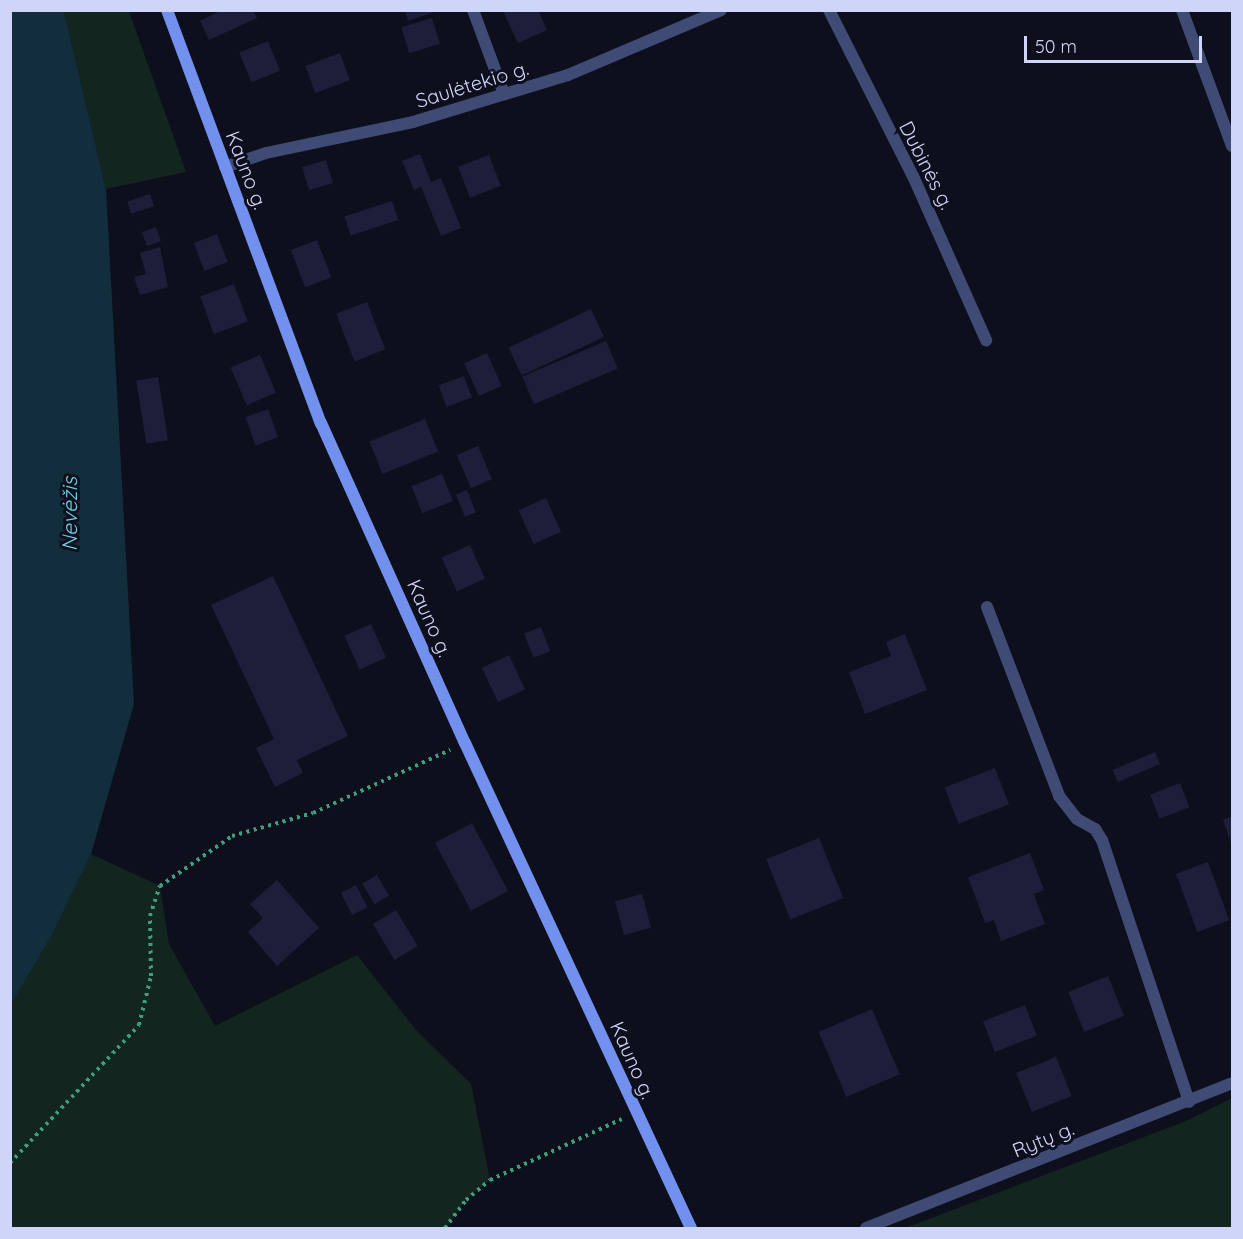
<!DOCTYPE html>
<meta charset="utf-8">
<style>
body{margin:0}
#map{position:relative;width:1243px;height:1239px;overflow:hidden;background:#0e0f1c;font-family:Quicksand,sans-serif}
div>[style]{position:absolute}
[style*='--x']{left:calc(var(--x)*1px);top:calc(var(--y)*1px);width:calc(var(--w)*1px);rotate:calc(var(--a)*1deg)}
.green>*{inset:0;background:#12251f}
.water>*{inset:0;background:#122d3c}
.building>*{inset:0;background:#1c1e3a;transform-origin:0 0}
.path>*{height:4px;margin-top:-2px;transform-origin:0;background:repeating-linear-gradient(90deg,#3ca07f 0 3px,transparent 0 7.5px)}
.street>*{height:12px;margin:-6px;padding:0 6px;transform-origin:6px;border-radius:6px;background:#3f4b75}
.secondary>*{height:12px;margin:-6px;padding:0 6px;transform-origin:6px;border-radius:6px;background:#7290ed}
span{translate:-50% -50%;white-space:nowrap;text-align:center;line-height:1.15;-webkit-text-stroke:6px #0e0f1c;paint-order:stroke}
.street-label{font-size:20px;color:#cfd5f9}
.water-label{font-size:21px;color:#6ad2ec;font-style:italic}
.frame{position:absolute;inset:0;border:12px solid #cfd5f9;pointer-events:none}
.scale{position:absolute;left:1024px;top:36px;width:178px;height:27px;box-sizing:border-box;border:3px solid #cfd5f9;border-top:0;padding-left:8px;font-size:18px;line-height:21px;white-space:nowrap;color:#cfd5f9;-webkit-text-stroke:4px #0e0f1c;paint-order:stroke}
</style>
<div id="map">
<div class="green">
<div style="clip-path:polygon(64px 11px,129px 11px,186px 172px,106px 189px)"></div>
<div style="clip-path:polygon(91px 854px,160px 886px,169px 944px,215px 1026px,357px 955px,416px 1030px,471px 1084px,490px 1180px,466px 1200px,447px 1228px,11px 1228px,10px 1004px,52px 935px)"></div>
<div style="clip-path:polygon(1232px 1098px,1232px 1228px,905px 1228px,1186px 1121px)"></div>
</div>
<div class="water">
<div style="clip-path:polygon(11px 10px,64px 11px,106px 189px,134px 704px,91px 854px,52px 935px,11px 1004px)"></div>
</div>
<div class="building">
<div style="clip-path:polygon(222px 10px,253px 10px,257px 18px,209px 40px,200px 21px)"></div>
<div style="clip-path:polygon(405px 10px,437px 10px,437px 11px,408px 21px)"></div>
<div style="clip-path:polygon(538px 10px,547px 30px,518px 43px,503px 11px)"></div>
<div style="left:432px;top:18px;width:27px;height:32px;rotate:73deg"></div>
<div style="left:268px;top:41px;width:32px;height:31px;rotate:68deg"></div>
<div style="left:340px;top:53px;width:29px;height:37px;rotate:70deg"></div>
<div style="clip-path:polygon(420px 154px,431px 182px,441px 178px,461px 228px,441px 236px,421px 187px,414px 190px,402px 161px)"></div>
<div style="left:489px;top:155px;width:33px;height:33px;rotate:69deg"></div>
<div style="left:326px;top:160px;width:24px;height:25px;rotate:73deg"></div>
<div style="left:150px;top:194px;width:13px;height:24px;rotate:72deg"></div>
<div style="left:392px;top:201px;width:20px;height:50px;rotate:72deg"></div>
<div style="left:156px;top:227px;width:15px;height:15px;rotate:70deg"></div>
<div style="left:217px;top:234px;width:30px;height:25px;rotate:69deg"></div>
<div style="left:317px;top:240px;width:40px;height:28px;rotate:69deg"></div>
<div style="clip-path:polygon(160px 247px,168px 287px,140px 295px,134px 277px,146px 274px,140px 253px)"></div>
<div style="left:234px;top:284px;width:40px;height:36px;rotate:70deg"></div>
<div style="left:367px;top:302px;width:51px;height:33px;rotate:69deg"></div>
<div style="left:591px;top:309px;width:31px;height:91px;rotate:65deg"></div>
<div style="left:606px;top:341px;width:30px;height:91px;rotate:67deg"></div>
<div style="left:487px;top:353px;width:36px;height:25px;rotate:66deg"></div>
<div style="left:260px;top:355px;width:41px;height:32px;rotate:67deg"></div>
<div style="left:464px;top:376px;width:23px;height:27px;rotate:70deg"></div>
<div style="left:158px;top:377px;width:64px;height:22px;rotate:81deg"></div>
<div style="left:268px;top:409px;width:30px;height:24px;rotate:70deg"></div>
<div style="left:425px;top:419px;width:35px;height:60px;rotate:68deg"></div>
<div style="left:478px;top:446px;width:36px;height:23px;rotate:67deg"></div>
<div style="left:442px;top:474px;width:29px;height:33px;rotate:68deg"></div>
<div style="left:467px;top:490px;width:24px;height:12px;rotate:68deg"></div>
<div style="left:546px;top:498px;width:37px;height:30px;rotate:66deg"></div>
<div style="left:470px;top:545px;width:37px;height:31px;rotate:66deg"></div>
<div style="clip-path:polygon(273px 576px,348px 736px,297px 760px,303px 773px,275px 787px,256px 748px,274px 739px,211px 605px)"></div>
<div style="left:371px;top:624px;width:37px;height:29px;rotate:66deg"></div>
<div style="left:541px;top:627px;width:26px;height:18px;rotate:69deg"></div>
<div style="clip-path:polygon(905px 634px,927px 690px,865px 714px,849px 672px,891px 656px,886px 642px)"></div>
<div style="left:509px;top:655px;width:38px;height:30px;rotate:65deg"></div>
<div style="left:1155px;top:752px;width:13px;height:46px;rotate:67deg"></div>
<div style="left:995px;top:768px;width:39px;height:54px;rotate:69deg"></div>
<div style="left:1180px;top:783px;width:26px;height:32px;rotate:69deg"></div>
<div style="clip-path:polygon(1232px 816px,1232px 846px,1223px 820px)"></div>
<div style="left:472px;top:823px;width:77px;height:42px;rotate:62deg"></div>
<div style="left:819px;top:838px;width:65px;height:57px;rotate:68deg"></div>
<div style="clip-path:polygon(1030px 853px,1044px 890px,1034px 894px,1045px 924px,1001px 941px,994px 920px,985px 923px,968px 877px)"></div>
<div style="left:1208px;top:862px;width:62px;height:34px;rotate:70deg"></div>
<div style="left:377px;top:875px;width:24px;height:17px;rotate:60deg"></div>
<div style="clip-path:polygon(277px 880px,319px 928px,277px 966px,248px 932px,263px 918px,250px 904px)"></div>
<div style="left:356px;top:885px;width:25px;height:17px;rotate:63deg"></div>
<div style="left:642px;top:894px;width:35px;height:28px;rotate:75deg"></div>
<div style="left:396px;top:910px;width:42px;height:27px;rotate:59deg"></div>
<div style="left:1108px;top:976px;width:43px;height:43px;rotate:68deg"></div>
<div style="left:1025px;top:1005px;width:33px;height:45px;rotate:69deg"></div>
<div style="left:872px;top:1009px;width:71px;height:58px;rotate:67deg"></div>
<div style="left:1056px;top:1057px;width:42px;height:43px;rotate:68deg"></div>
</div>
<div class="path">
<div style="--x:10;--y:1163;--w:189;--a:-46.9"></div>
<div style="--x:139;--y:1025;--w:50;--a:-76.2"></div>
<div style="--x:151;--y:976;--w:60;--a:-91"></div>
<div style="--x:150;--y:916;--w:32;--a:-72"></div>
<div style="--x:160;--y:886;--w:88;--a:-34.8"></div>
<div style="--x:232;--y:836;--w:84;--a:-15.9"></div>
<div style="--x:313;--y:813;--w:151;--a:-24.7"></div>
<div style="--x:445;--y:1228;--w:35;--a:-53"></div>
<div style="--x:466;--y:1200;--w:31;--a:-40"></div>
<div style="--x:490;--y:1180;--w:145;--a:-24.8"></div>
</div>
<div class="street">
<div style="--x:473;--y:10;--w:90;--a:69.7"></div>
<div style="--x:829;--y:10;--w:186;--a:63.2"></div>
<div style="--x:913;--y:176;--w:180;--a:66"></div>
<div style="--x:1182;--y:10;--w:145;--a:69.8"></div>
<div style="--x:225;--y:167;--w:43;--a:-18.9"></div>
<div style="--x:266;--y:153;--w:150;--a:-11.9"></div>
<div style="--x:413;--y:122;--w:162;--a:-16.9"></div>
<div style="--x:568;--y:75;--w:166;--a:-23"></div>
<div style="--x:987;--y:607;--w:202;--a:69.1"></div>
<div style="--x:1059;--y:796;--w:29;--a:52"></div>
<div style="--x:1077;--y:819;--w:21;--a:29"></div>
<div style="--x:1095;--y:829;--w:13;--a:58"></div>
<div style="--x:1102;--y:840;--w:276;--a:71.6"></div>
<div style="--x:866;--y:1228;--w:394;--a:-21.6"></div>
</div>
<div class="secondary">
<div style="--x:167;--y:10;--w:441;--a:69.6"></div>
<div style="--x:321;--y:423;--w:351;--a:65.8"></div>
<div style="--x:465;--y:743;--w:535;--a:65.02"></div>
</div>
<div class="street-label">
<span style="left:472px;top:84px;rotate:-17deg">Saulėtekio g.</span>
<span style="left:927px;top:165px;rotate:63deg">Dubinės g.</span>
<span style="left:247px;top:170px;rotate:69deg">Kauno g.</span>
<span style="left:430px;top:618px;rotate:66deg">Kauno g.</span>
<span style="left:633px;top:1060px;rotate:66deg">Kauno g.</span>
<span style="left:1043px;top:1139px;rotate:-22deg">Rytų g.</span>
</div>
<div class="water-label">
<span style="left:69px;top:514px;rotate:-90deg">Nevėžis</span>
</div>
<div class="frame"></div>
<div class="scale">50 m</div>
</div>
